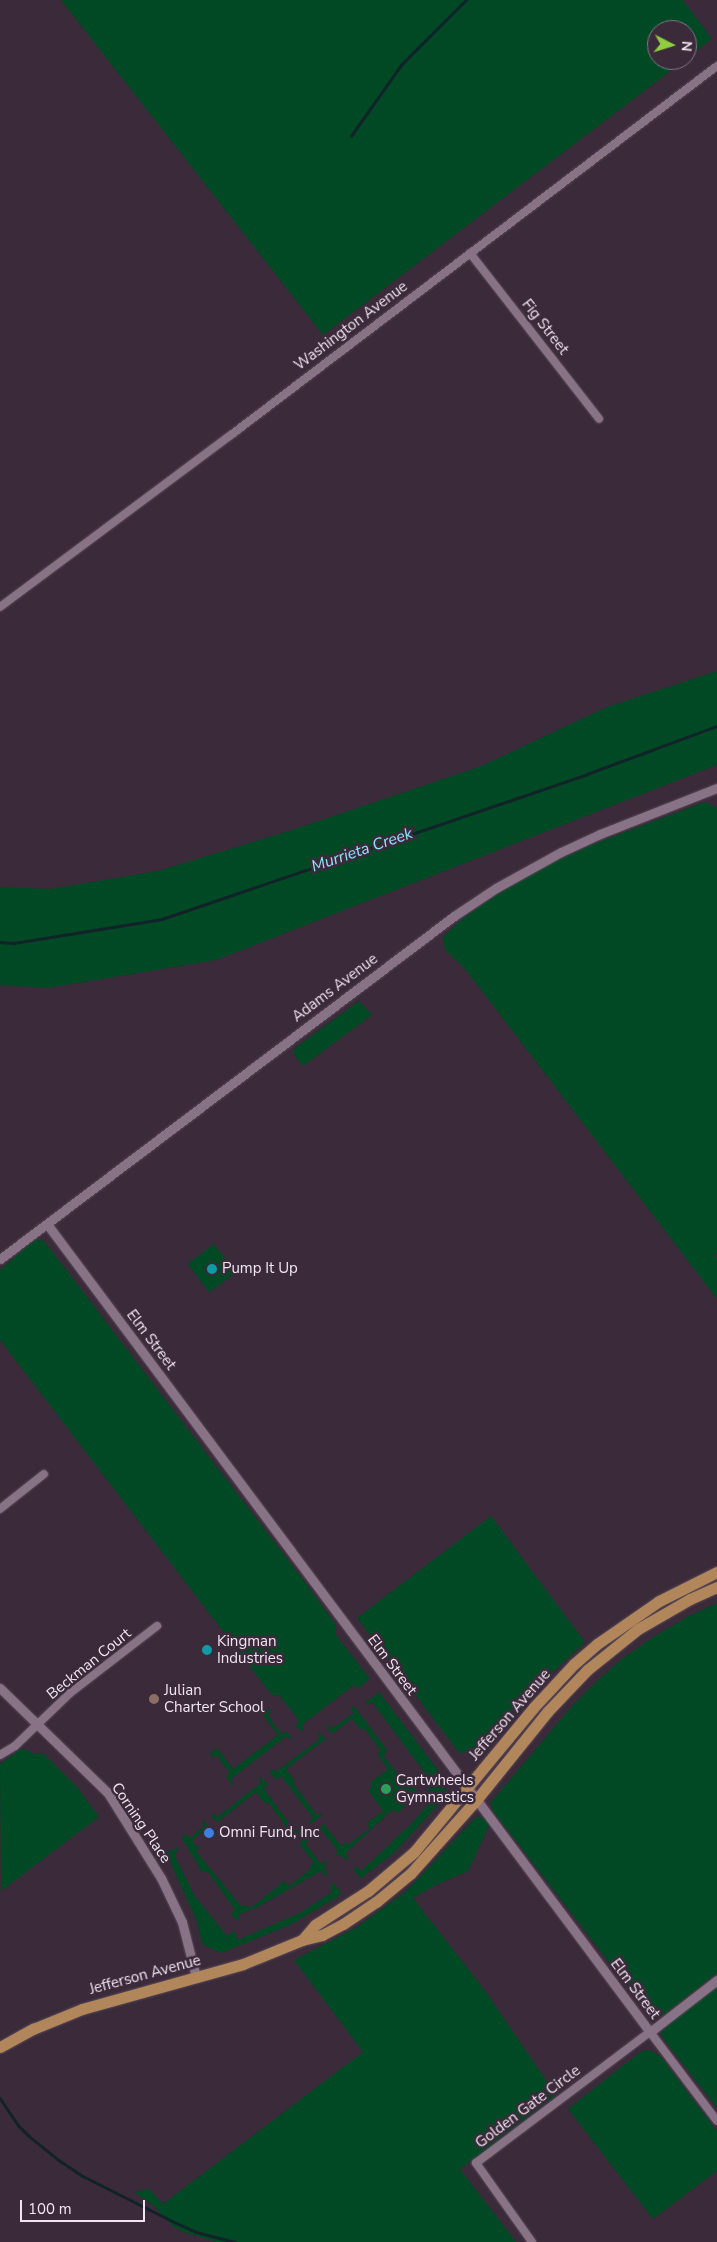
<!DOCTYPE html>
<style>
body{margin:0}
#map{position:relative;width:717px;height:2242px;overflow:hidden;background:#3b2a3a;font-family:"Nunito Sans",sans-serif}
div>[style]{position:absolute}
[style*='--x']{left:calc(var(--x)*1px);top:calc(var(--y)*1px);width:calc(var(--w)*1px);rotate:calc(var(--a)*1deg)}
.green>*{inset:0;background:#004925;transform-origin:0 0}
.stream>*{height:2.5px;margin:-1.25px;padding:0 1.25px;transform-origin:1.25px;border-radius:1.25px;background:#112328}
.roads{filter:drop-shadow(0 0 1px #584957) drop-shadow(0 0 1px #584957)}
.minor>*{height:8px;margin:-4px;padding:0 4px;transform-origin:4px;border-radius:4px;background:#887386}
.tertiary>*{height:9px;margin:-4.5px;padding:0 4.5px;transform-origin:4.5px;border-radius:4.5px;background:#887386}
.primary>*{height:11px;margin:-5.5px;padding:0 5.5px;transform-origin:5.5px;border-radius:5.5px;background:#b1865a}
.dots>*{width:14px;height:14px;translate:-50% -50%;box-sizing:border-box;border:2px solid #3b2a3a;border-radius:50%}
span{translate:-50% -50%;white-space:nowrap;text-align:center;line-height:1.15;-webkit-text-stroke:5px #3b2a3a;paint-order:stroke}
.street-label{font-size:15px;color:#f1e6f0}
.poi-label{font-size:15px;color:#f1e6f0}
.left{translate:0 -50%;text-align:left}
.water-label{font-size:16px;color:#8be5ff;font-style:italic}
.north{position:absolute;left:647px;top:20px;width:50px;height:50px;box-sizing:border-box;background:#3b2a3a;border:1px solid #847583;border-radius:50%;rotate:95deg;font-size:14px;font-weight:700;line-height:20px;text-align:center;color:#f1e6f0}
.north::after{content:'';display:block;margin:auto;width:18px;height:22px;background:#90cd41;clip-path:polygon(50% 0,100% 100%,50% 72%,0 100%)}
.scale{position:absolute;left:20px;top:2200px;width:125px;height:22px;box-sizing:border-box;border:2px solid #f1e6f0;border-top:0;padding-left:6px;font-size:15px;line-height:18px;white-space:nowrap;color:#f1e6f0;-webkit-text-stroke:4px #3b2a3a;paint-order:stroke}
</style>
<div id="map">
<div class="green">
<div style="clip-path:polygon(61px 0,683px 0,712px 39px,687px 58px,687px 30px,657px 30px,657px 60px,685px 60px,323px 335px)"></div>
<div style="clip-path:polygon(717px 671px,717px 765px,216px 960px,48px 988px,0 985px,0 887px,51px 889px,158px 871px,292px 830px,479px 767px,607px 707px)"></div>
<div style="clip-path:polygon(705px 802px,717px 808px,717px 1253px,714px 1255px,717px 1259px,717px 1299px,466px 970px,445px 950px,443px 937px,463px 918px,497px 894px,538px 870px,590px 845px)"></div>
<div style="clip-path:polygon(359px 1001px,372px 1015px,303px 1066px,293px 1053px,295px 1048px)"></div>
<div style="clip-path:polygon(35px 1239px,44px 1241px,48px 1246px,301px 1577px,336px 1625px,336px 1635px,370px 1679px,357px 1689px,354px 1685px,302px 1725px,304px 1729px,302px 1732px,295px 1725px,299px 1720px,278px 1694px,273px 1696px,267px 1689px,0 1340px,0 1270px)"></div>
<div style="left:214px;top:1244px;width:36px;height:33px;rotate:53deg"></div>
<div style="clip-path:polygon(491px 1516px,585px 1642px,550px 1675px,483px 1754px,480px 1752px,463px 1752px,460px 1754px,357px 1618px)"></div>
<div style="clip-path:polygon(717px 1603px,717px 1973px,663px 2015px,657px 2016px,645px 2009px,492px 1810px,491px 1802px,573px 1705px,600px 1678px,623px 1658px,655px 1636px,689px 1616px)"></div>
<div style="clip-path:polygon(379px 1692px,447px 1782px,443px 1799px,428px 1816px,394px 1853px,360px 1879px,353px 1868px,357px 1867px,361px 1871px,373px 1860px,412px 1823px,429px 1803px,424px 1799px,428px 1794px,429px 1787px,426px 1784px,430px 1780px,372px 1702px,367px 1705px,365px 1703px)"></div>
<div style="clip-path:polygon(354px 1706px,388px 1751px,383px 1755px,409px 1789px,413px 1786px,417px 1791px,413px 1796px,408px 1793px,404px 1798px,406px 1804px,398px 1813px,392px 1810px,346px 1853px,348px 1858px,346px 1860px,340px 1855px,335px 1856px,338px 1851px,322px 1831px,318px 1833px,316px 1830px,324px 1824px,341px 1846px,346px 1842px,348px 1845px,370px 1828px,367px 1823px,383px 1811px,368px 1790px,372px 1787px,370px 1783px,388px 1769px,377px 1754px,381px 1751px,364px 1728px,361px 1730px,352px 1719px,332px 1734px,327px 1727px,329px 1725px,333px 1728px,354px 1713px,351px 1709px)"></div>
<div style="clip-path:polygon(269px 1709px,272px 1712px,268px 1715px,281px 1734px,287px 1731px,292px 1739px,290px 1740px,287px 1736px,231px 1779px,234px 1784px,232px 1785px,226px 1776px,230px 1773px,216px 1755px,211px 1758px,210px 1753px,217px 1748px,233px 1769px,278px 1735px,262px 1714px)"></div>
<div style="clip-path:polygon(319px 1732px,326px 1739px,286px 1769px,295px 1781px,293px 1783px,317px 1815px,321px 1813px,322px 1815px,310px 1824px,309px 1821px,313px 1818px,281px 1776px,276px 1780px,269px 1771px,272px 1769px,275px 1772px,320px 1739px,318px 1734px)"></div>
<div style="clip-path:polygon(22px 1748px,34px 1754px,43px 1753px,77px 1787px,99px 1817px,1px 1891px,0 1764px)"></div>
<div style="clip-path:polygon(261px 1777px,268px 1785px,264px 1789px,295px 1831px,299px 1829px,302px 1830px,291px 1839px,289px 1838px,292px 1835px,268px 1802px,265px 1804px,256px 1792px,219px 1821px,215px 1821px,211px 1815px,214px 1813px,217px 1817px,261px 1783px,259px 1778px)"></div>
<div style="clip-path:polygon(476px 1817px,482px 1817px,490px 1824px,468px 1871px,434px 1886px,413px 1898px,486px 1992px,556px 2095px,460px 2169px,516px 2242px,216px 2242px,183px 2232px,171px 2225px,153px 2205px,134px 2192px,149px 2189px,163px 2204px,363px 2052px,294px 1960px,357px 1927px,406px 1891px)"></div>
<div style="clip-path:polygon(204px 1821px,209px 1827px,192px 1840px,199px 1849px,196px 1851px,240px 1905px,252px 1907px,284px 1881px,289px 1886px,311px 1869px,309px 1867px,314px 1863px,299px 1843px,307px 1838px,309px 1840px,305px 1843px,321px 1864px,325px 1861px,327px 1864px,324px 1868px,328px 1874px,324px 1876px,321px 1871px,256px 1908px,239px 1914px,238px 1920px,236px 1920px,231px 1914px,235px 1910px,208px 1872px,202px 1872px,182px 1838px,185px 1834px,190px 1838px,204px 1826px,202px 1822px)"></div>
<div style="clip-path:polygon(177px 1847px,178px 1851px,174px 1854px,194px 1895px,227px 1936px,234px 1931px,238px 1940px,300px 1913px,332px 1892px,330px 1887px,333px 1883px,341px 1892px,339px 1896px,292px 1924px,221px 1953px,202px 1944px,197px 1922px,166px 1853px)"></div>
<div style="clip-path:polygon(717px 1985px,717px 2108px,662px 2037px,661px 2033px,665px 2025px)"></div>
<div style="clip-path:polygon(646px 2050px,652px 2051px,661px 2057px,717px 2131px,717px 2171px,653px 2219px,568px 2109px,639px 2053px)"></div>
</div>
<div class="stream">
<div style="--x:351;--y:136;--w:87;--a:-54.8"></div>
<div style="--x:401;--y:65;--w:92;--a:-45"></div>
<div style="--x:0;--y:942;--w:14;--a:4"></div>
<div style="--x:14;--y:943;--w:150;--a:-9.2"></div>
<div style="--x:162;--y:919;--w:449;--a:-18.8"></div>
<div style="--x:587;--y:774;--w:139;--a:-20.3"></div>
<div style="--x:0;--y:2098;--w:34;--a:56"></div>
<div style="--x:19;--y:2126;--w:14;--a:45"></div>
<div style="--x:29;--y:2136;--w:38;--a:39"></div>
<div style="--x:59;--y:2160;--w:29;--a:34"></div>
<div style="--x:83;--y:2176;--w:102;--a:26.8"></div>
<div style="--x:174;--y:2222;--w:24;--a:24"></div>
<div style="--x:196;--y:2232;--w:40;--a:14.4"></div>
</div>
<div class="roads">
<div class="minor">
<div style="--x:470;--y:253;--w:210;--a:52.1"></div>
<div style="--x:0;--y:607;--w:288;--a:-36.7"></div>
<div style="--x:231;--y:435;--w:610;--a:-37.21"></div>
<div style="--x:0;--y:1509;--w:56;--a:-38.5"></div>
<div style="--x:0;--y:1755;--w:17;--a:-31"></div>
<div style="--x:15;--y:1746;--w:76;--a:-43.9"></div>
<div style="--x:70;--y:1693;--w:110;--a:-37.6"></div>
<div style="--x:532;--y:2242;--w:97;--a:-125.3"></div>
<div style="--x:476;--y:2163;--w:218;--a:-37"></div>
<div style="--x:650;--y:2032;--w:111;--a:53"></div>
</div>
<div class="tertiary">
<div style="--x:47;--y:1224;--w:1008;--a:53.27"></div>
<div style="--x:650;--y:2032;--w:85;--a:-37.8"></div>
<div style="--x:0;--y:1259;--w:569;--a:-37.07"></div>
<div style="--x:454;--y:916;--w:50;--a:-33.7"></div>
<div style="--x:496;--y:888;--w:74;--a:-29"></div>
<div style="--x:561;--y:852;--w:43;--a:-24.8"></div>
<div style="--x:600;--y:834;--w:126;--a:-21.5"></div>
<div style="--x:0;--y:1688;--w:151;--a:44.2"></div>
<div style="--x:108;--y:1793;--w:100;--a:58.1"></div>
<div style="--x:161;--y:1878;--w:49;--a:64.5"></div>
<div style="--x:182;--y:1922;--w:57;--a:75.7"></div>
</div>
<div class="primary">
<div style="--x:302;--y:1940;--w:20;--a:-49"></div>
<div style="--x:315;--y:1925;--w:63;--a:-32.7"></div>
<div style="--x:368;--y:1891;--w:60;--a:-40.3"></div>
<div style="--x:414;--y:1852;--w:187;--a:-50.4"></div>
<div style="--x:533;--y:1708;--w:60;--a:-47"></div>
<div style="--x:574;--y:1664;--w:30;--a:-41"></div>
<div style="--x:597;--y:1644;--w:75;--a:-34.7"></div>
<div style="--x:659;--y:1601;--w:65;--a:-26.6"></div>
<div style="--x:0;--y:2047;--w:38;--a:-29"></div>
<div style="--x:33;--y:2029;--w:53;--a:-22.2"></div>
<div style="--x:82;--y:2009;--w:167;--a:-15.6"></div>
<div style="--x:243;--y:1964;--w:64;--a:-22.1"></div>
<div style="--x:302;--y:1940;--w:21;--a:-14"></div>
<div style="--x:322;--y:1935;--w:24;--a:-28"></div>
<div style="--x:343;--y:1924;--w:40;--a:-34"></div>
<div style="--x:376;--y:1902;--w:45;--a:-39.6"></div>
<div style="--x:411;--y:1873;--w:99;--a:-48.3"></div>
<div style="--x:477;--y:1799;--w:113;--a:-51.1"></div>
<div style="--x:548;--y:1711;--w:57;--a:-46.4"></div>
<div style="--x:587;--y:1670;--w:65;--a:-38.8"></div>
<div style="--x:638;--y:1629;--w:60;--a:-30"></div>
<div style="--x:690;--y:1599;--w:30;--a:-24"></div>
</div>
</div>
<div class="dots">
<div style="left:212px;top:1269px;background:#0f9aa8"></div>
<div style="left:207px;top:1650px;background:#0f9aa8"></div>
<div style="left:154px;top:1699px;background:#8d6e63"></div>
<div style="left:386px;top:1789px;background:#2e9e5b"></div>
<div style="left:209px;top:1833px;background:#3f7fe0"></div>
</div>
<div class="street-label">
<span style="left:351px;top:326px;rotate:-37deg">Washington Avenue</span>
<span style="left:545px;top:327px;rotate:52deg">Fig Street</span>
<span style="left:335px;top:988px;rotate:-37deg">Adams Avenue</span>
<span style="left:151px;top:1340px;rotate:53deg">Elm Street</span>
<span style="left:89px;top:1664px;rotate:-39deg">Beckman Court</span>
<span style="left:392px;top:1665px;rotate:53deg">Elm Street</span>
<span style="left:510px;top:1715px;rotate:-49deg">Jefferson Avenue</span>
<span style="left:141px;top:1823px;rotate:56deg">Corning Place</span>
<span style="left:145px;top:1975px;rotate:-15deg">Jefferson Avenue</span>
<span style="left:635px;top:1989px;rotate:53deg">Elm Street</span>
<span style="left:528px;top:2107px;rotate:-37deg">Golden Gate Circle</span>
</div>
<div class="poi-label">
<span class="left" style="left:222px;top:1269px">Pump It Up</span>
<span class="left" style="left:217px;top:1650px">Kingman<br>Industries</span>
<span class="left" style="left:164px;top:1699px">Julian<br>Charter School</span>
<span class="left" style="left:396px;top:1789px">Cartwheels<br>Gymnastics</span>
<span class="left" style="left:219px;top:1833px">Omni Fund, Inc</span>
</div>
<div class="water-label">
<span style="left:362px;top:850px;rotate:-19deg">Murrieta Creek</span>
</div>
<div class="north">N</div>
<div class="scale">100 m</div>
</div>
